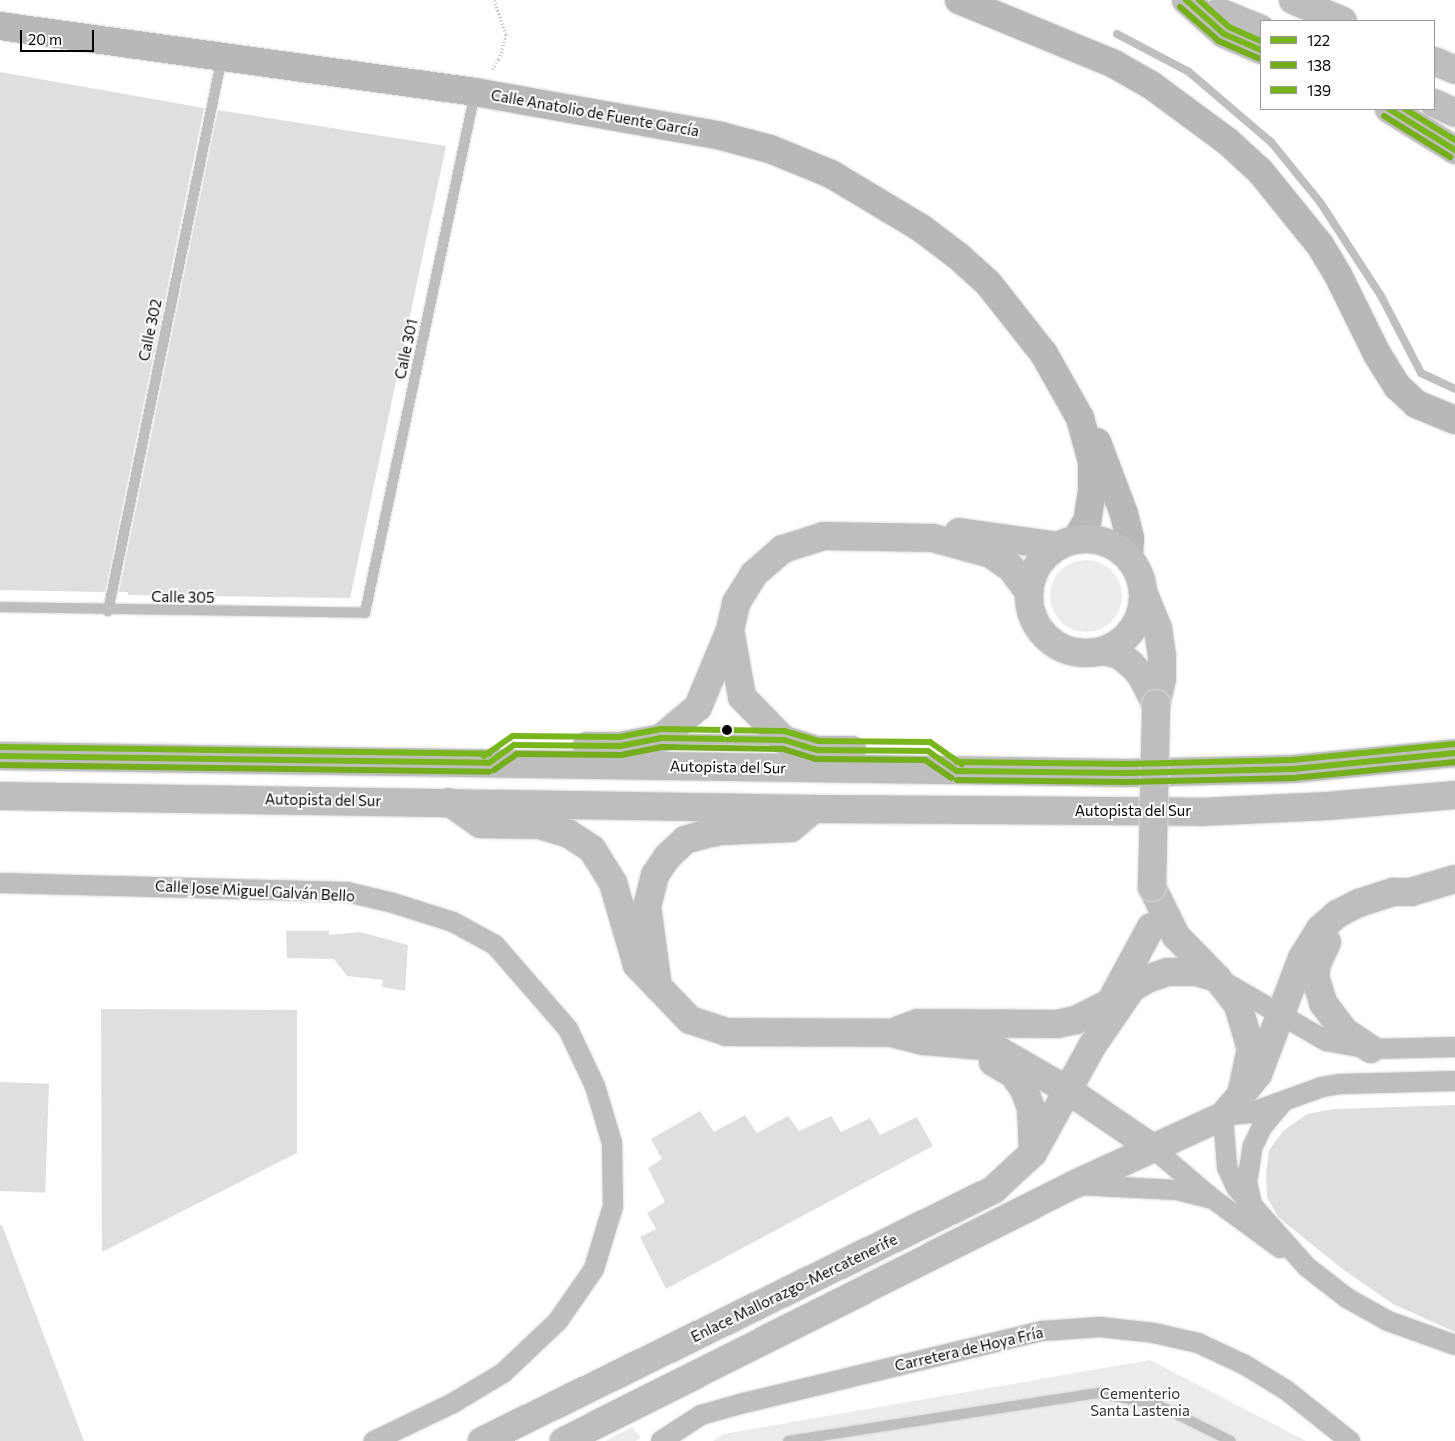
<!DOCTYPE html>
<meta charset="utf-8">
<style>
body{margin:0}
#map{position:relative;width:1455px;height:1441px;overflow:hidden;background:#fff;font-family:Commissioner,sans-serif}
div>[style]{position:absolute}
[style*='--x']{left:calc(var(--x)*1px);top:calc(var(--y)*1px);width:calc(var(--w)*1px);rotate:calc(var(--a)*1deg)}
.green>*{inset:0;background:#ececec}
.round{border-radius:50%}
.stream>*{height:8px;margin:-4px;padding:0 4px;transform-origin:4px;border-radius:4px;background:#bfbfbf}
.building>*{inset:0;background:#dfdfdf;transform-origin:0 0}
.path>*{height:3px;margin-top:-1.5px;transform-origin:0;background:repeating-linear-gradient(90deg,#b9b9b9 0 1px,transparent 0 3.5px)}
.roads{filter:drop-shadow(0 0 1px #dbdbdb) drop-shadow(0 0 1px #dbdbdb)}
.lane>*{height:10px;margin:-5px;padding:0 5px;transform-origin:5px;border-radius:5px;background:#bebebe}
.street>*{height:20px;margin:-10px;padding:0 10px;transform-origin:10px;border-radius:10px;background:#bebebe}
.secondary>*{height:28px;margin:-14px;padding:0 14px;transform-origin:14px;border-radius:14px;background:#b8b8b8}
.primary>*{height:28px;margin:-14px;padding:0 14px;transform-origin:14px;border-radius:14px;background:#bebebe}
.primary>.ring{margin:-14px;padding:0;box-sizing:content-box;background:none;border:28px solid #bebebe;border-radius:50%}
.highway>*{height:28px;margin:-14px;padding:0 14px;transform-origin:14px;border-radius:14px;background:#bebebe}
.bridges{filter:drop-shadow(0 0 1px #dbdbdb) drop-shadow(0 0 1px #dbdbdb)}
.primary-bridge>*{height:28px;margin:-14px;padding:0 14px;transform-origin:14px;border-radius:14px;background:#bebebe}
.bus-1>*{height:6px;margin:-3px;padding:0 3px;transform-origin:3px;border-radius:3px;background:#79b51d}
.bus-2>*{height:6px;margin:-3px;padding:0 3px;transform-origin:3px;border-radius:3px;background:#75ad1c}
.bus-3>*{height:6px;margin:-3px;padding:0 3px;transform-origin:3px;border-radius:3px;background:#79b51d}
.dots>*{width:14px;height:14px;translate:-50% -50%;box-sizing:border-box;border:2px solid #fff;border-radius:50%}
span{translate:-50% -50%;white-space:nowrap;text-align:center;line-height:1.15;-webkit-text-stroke:4px #fff;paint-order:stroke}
.street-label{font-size:15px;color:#000}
.park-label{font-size:15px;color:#333}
.legend{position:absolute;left:1260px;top:20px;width:175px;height:90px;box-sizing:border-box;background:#fff;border:1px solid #999;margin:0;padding:6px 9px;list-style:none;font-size:15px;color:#000}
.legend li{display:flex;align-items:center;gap:10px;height:25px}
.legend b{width:25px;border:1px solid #999}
.scale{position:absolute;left:20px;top:30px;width:74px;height:22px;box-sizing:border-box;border:2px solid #000;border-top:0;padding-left:6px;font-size:15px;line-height:18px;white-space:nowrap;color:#000;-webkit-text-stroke:4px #fff;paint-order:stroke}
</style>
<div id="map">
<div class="green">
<div class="round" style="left:1050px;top:560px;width:72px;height:72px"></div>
<div style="clip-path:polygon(1150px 1360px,1306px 1441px,713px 1441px,723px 1434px)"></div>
<div style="clip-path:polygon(632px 1427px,641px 1437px,636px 1441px,606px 1441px)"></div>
</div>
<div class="stream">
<div style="--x:1117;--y:34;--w:81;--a:27.8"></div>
<div style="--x:1189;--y:72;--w:108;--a:40.5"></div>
<div style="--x:1271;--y:142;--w:77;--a:50.8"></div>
<div style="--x:1320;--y:202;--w:112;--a:57"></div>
<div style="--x:1381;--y:296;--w:87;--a:62.5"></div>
<div style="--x:1421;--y:373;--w:38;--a:25"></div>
</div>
<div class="building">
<div style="clip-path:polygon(0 72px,204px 108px,105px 592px,0 590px)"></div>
<div style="clip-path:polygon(218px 110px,446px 146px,350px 598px,128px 595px,128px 592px,119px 592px)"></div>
<div style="clip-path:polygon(286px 931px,329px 931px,329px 935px,360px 932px,408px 945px,405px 991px,382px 987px,383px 980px,347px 976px,334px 959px,287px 958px)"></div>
<div style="clip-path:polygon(101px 1009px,297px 1010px,297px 1153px,102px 1252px)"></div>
<div style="left:0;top:1082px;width:49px;height:109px;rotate:2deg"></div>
<div style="clip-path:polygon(1455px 1105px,1455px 1332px,1393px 1304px,1341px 1268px,1278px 1217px,1267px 1197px,1266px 1175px,1269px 1150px,1283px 1131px,1307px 1114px,1334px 1109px)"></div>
<div style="clip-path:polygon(700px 1111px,714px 1132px,745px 1115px,757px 1133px,788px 1116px,799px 1131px,831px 1116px,841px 1132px,870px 1118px,880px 1135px,917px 1117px,933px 1146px,666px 1289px,640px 1237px,656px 1229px,647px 1213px,665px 1202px,648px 1168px,662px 1159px,651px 1139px)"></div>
<div style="clip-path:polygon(0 1225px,2px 1225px,84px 1441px,0 1441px)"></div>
</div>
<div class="path">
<div style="--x:492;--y:69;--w:12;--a:-55"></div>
<div style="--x:499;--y:59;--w:26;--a:-74"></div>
<div style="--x:506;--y:34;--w:36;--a:-109"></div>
</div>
<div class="roads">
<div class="lane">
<div style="--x:0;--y:607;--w:365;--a:0.9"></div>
<div style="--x:365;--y:613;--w:532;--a:-78.06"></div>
<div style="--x:108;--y:611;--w:566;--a:-78.37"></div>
<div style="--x:670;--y:739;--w:108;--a:0.5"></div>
<div style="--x:788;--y:1441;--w:315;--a:-8.8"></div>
<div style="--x:1099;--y:1393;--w:60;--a:11.5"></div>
<div style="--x:1158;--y:1405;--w:81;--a:26.3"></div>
</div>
<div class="street">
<div style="--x:0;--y:883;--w:347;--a:1.5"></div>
<div style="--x:347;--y:892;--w:47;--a:13.4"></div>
<div style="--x:393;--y:903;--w:63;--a:17.6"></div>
<div style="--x:453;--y:922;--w:48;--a:28.7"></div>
<div style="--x:495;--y:945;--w:111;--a:49"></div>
<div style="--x:568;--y:1029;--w:63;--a:64.7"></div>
<div style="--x:595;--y:1086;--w:59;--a:73.4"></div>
<div style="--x:612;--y:1143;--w:63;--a:89.1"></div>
<div style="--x:613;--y:1206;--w:66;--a:106.8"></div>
<div style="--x:594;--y:1269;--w:63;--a:124.7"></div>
<div style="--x:558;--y:1321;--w:76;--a:136.6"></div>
<div style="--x:503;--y:1373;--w:58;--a:149"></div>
<div style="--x:453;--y:1403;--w:88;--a:154.3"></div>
<div style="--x:1226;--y:983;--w:116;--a:30.1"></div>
<div style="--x:1326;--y:1041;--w:46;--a:10.1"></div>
<div style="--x:1371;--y:1049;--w:84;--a:-1.4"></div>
<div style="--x:1455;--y:1081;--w:115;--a:178.5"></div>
<div style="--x:1340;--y:1084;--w:18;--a:171"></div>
<div style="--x:1322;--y:1087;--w:77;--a:160.1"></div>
<div style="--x:1250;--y:1113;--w:27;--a:174"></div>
<div style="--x:1223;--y:1116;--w:51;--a:85.5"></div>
<div style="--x:1227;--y:1167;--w:22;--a:66"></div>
<div style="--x:1236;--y:1187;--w:107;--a:48.4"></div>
<div style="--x:1307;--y:1267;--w:51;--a:37.8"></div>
<div style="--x:1347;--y:1298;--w:47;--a:29.3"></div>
<div style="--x:1388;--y:1321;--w:71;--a:19.7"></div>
<div style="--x:1154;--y:1149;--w:77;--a:40.3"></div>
<div style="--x:1213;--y:1199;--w:83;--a:36.2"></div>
<div style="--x:1078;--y:1185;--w:99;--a:2.9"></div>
<div style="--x:1177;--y:1190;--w:32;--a:14"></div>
<div style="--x:1252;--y:1204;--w:23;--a:-103"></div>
<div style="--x:1247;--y:1182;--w:36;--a:-81"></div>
<div style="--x:1253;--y:1146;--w:21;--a:-65"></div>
<div style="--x:1262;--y:1127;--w:31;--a:-50"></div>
<div style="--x:661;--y:1441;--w:48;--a:-33"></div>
<div style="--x:701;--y:1415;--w:41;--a:-15.8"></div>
<div style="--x:740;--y:1404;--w:311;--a:-13.6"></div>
<div style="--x:1042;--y:1331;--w:58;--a:-3.9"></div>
<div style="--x:1100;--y:1327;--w:54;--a:6.3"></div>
<div style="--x:1154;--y:1333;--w:45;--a:12.8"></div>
<div style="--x:1198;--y:1343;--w:52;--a:25.1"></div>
<div style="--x:1245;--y:1365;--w:48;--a:31.4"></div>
<div style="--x:1286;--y:1390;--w:82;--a:38.6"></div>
</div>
<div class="secondary">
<div style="--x:959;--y:0;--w:168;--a:22.4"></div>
<div style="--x:1114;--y:64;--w:43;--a:29.6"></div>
<div style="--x:1151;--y:85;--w:94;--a:36.4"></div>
<div style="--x:1227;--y:141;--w:45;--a:42.3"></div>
<div style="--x:1260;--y:171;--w:95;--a:51"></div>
<div style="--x:1320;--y:245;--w:35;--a:59"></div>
<div style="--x:1338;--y:275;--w:88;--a:63.7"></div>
<div style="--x:1377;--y:354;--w:39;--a:58"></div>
<div style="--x:1398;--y:387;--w:25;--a:43"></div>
<div style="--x:1416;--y:404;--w:42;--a:22.3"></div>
<div style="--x:0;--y:26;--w:480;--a:7.9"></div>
<div style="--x:475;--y:92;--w:250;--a:10.1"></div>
<div style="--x:721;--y:136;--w:51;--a:14.9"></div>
<div style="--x:770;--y:149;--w:66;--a:22.3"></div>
<div style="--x:831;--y:174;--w:105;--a:31"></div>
<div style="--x:921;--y:228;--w:46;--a:37.1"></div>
<div style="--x:958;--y:256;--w:40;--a:42"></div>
<div style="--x:988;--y:283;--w:90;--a:51.7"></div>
<div style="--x:1044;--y:354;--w:73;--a:60.6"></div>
<div style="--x:1080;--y:418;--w:46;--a:74.7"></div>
<div style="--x:1092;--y:462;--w:29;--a:90"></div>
<div style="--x:1092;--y:491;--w:30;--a:99"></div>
<div style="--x:1087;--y:521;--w:21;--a:121"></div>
<div style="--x:1097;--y:442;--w:77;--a:69.4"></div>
<div style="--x:1124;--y:514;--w:25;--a:76"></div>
<div style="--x:1130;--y:538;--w:20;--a:93"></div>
</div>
<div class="primary">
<div class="ring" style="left:1029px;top:539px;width:86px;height:86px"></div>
<div style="--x:1144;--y:594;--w:37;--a:68"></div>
<div style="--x:1158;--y:628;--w:28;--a:82"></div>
<div style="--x:1162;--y:656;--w:23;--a:90"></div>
<div style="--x:1162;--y:679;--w:26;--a:103"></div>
<div style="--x:1102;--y:651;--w:16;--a:11"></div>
<div style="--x:1118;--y:654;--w:16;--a:38"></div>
<div style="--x:1131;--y:664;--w:15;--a:48"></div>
<div style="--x:1141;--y:675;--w:33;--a:63"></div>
<div style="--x:1152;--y:887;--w:55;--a:63.9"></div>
<div style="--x:1176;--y:936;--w:59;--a:45.7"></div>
<div style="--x:1111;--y:1001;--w:84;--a:-61.6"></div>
<div style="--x:1069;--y:1091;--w:103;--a:34.3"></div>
<div style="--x:482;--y:1441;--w:569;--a:-26.16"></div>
<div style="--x:993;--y:1190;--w:54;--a:-42.8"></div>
<div style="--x:1033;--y:1153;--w:122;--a:-61.1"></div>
<div style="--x:1092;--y:1046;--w:70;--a:-55.4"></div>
<div style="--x:1132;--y:988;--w:17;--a:-31"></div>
<div style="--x:1147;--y:979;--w:21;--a:-19"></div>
<div style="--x:1167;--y:972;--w:30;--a:0"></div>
<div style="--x:1197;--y:972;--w:21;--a:17"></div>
<div style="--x:1217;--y:978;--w:34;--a:52"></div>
<div style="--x:1238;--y:1005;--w:46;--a:73.5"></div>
<div style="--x:1251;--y:1049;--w:47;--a:102.3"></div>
<div style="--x:1241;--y:1095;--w:28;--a:131"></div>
<div style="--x:1223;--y:1116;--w:165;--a:155.3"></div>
<div style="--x:1073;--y:1185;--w:570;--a:153.3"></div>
</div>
<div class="highway">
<div style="--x:1186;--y:0;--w:51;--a:41.8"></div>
<div style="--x:1224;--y:34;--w:40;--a:23.4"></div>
<div style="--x:1293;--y:0;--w:54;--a:22.8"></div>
<div style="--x:1219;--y:12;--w:45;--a:22"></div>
<div style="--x:1434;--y:61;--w:23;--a:23"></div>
<div style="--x:1434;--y:103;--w:23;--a:25"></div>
<div style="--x:1389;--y:109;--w:78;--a:31.8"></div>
<div style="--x:959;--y:532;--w:99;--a:8.1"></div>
<div style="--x:730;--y:630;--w:68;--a:79.8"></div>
<div style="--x:742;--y:697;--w:60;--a:45.7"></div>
<div style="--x:784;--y:740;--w:34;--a:17"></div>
<div style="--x:817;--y:750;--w:35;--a:0"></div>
<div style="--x:587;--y:746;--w:33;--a:0"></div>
<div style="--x:620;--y:746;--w:42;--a:-11"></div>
<div style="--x:661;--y:738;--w:48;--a:-40"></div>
<div style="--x:698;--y:707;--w:83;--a:-67.4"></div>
<div style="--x:730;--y:630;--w:28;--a:-77"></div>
<div style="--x:736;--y:603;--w:34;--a:-58"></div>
<div style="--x:754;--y:574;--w:38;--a:-41"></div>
<div style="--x:783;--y:549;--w:43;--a:-17.6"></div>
<div style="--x:824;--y:536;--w:109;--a:1.1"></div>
<div style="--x:933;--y:538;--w:60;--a:15.4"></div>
<div style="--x:991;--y:554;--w:24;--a:35"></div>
<div style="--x:1011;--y:568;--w:30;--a:53"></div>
<div style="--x:0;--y:756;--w:1127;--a:0.86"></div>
<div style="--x:1127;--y:773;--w:166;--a:-1.4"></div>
<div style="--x:1293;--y:769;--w:163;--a:-5.6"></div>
<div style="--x:0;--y:796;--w:814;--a:0.91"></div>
<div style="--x:814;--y:809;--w:386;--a:0.4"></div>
<div style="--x:1200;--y:812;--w:128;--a:-2.7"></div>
<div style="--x:1328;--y:806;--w:127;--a:-5"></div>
<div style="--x:449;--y:802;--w:38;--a:35"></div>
<div style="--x:480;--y:824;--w:60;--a:1"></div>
<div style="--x:540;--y:825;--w:30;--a:17"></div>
<div style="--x:569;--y:834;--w:27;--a:33"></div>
<div style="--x:592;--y:849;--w:40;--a:58"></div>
<div style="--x:613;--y:883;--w:85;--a:73.7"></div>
<div style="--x:637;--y:965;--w:76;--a:46.1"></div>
<div style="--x:690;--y:1020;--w:38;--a:18"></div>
<div style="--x:726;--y:1032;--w:165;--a:0.3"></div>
<div style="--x:891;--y:1033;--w:34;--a:14"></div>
<div style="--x:924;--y:1041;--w:60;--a:4.8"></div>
<div style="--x:984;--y:1046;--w:15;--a:16"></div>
<div style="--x:998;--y:1050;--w:82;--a:30"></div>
<div style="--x:1327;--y:942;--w:23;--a:115"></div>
<div style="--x:1317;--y:963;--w:13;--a:99"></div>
<div style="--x:1315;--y:976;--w:28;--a:73"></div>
<div style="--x:1323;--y:1003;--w:35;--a:53"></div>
<div style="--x:1344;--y:1031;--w:32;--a:34"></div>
<div style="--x:658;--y:987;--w:81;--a:-97.8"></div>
<div style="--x:647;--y:907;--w:33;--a:-76"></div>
<div style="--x:655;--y:875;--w:22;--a:-56"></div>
<div style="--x:667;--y:857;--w:25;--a:-43"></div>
<div style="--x:685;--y:840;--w:18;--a:-16"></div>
<div style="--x:702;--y:835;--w:19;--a:-12"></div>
<div style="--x:721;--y:831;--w:70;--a:-2.5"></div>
<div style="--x:791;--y:828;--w:30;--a:-40"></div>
<div style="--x:899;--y:1030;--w:20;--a:-20"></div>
<div style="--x:918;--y:1023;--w:139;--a:0.4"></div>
<div style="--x:1057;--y:1024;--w:19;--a:-12"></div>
<div style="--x:1076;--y:1020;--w:38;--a:-27"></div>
<div style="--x:993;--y:1062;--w:23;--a:31"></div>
<div style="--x:1013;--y:1074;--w:19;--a:54"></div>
<div style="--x:1024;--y:1089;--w:20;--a:70"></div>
<div style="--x:1031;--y:1108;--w:45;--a:87.5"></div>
<div style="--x:1241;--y:1095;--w:27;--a:-51"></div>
<div style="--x:1258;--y:1074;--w:124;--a:-69.2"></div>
<div style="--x:1302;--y:958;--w:34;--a:-58"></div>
<div style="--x:1320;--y:929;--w:23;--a:-41"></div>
<div style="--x:1337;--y:914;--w:25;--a:-27"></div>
<div style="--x:1359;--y:903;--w:36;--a:-18"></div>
<div style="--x:1393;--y:892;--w:18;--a:0"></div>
<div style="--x:1411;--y:892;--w:46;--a:-16.5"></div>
</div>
</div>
<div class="bridges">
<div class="primary-bridge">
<div style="--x:1152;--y:887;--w:183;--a:-88.7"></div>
</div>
</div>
<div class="bus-1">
<div style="--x:1186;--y:0;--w:51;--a:41.8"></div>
<div style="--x:1224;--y:34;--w:40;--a:23.4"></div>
<div style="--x:1389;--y:109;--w:78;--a:31.8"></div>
<div style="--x:0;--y:756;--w:489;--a:0.8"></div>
<div style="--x:489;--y:763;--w:31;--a:-36"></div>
<div style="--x:514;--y:745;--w:106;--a:0.5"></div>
<div style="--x:620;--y:746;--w:42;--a:-11"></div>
<div style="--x:661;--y:738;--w:123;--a:0.9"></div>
<div style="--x:784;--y:740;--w:34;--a:17"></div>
<div style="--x:817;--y:750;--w:111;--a:0.5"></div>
<div style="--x:928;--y:751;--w:35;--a:35"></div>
<div style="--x:957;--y:771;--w:170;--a:0.7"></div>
<div style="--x:1127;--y:773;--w:166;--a:-1.4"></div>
<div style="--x:1293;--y:769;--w:163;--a:-5.6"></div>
</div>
<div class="bus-2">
<div style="--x:1180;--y:7;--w:52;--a:41.1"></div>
<div style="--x:1219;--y:41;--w:43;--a:23.6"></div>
<div style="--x:1384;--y:116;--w:78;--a:31.8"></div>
<div style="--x:0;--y:765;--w:489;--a:0.8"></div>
<div style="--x:494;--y:770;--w:28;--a:-35"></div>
<div style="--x:517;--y:754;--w:104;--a:0.6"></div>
<div style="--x:621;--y:755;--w:42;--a:-11"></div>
<div style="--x:662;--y:747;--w:121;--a:0.9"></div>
<div style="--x:783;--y:749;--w:34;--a:17"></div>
<div style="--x:816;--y:759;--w:109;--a:0.5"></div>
<div style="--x:925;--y:760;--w:32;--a:34"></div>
<div style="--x:957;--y:780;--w:170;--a:0.7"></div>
<div style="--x:1127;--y:782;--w:166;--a:-1.4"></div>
<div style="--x:1293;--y:778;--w:163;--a:-5.6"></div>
</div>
<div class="bus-3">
<div style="--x:1199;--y:0;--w:40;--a:42"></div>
<div style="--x:1229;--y:27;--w:35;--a:24"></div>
<div style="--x:1405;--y:109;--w:59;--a:31.8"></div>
<div style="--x:0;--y:747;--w:489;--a:0.8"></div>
<div style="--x:484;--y:756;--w:35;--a:-35"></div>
<div style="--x:513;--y:736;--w:106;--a:0.5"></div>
<div style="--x:619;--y:737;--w:43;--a:-10.8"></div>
<div style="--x:661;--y:729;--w:123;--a:0.9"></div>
<div style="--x:784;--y:731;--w:35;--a:16"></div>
<div style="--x:818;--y:741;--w:112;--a:0.5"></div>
<div style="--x:930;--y:742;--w:39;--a:35"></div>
<div style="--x:957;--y:762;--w:170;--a:0.7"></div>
<div style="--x:1127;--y:764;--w:165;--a:-1.4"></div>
<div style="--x:1292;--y:760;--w:163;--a:-5.6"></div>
</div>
<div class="dots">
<div style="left:727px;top:730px;background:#000"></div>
</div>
<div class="street-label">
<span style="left:595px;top:113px;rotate:10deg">Calle Anatolio de Fuente García</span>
<span style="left:150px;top:330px;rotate:-78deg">Calle 302</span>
<span style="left:406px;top:349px;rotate:-78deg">Calle 301</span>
<span style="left:183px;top:597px;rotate:1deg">Calle 305</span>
<span style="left:728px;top:767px;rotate:1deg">Autopista del Sur</span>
<span style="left:323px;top:800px;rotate:1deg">Autopista del Sur</span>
<span style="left:1133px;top:811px">Autopista del Sur</span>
<span style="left:255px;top:891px;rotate:3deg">Calle Jose Miguel Galván Bello</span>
<span style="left:794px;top:1288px;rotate:-26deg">Enlace Mallorazgo-Mercatenerife</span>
<span style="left:969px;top:1349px;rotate:-13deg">Carretera de Hoya Fría</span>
</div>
<div class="park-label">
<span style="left:1140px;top:1402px">Cementerio<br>Santa Lastenia</span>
</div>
<ul class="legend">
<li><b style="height:6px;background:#79b51d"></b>122</li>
<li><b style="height:6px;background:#75ad1c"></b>138</li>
<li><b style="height:6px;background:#79b51d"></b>139</li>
</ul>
<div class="scale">20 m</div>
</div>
